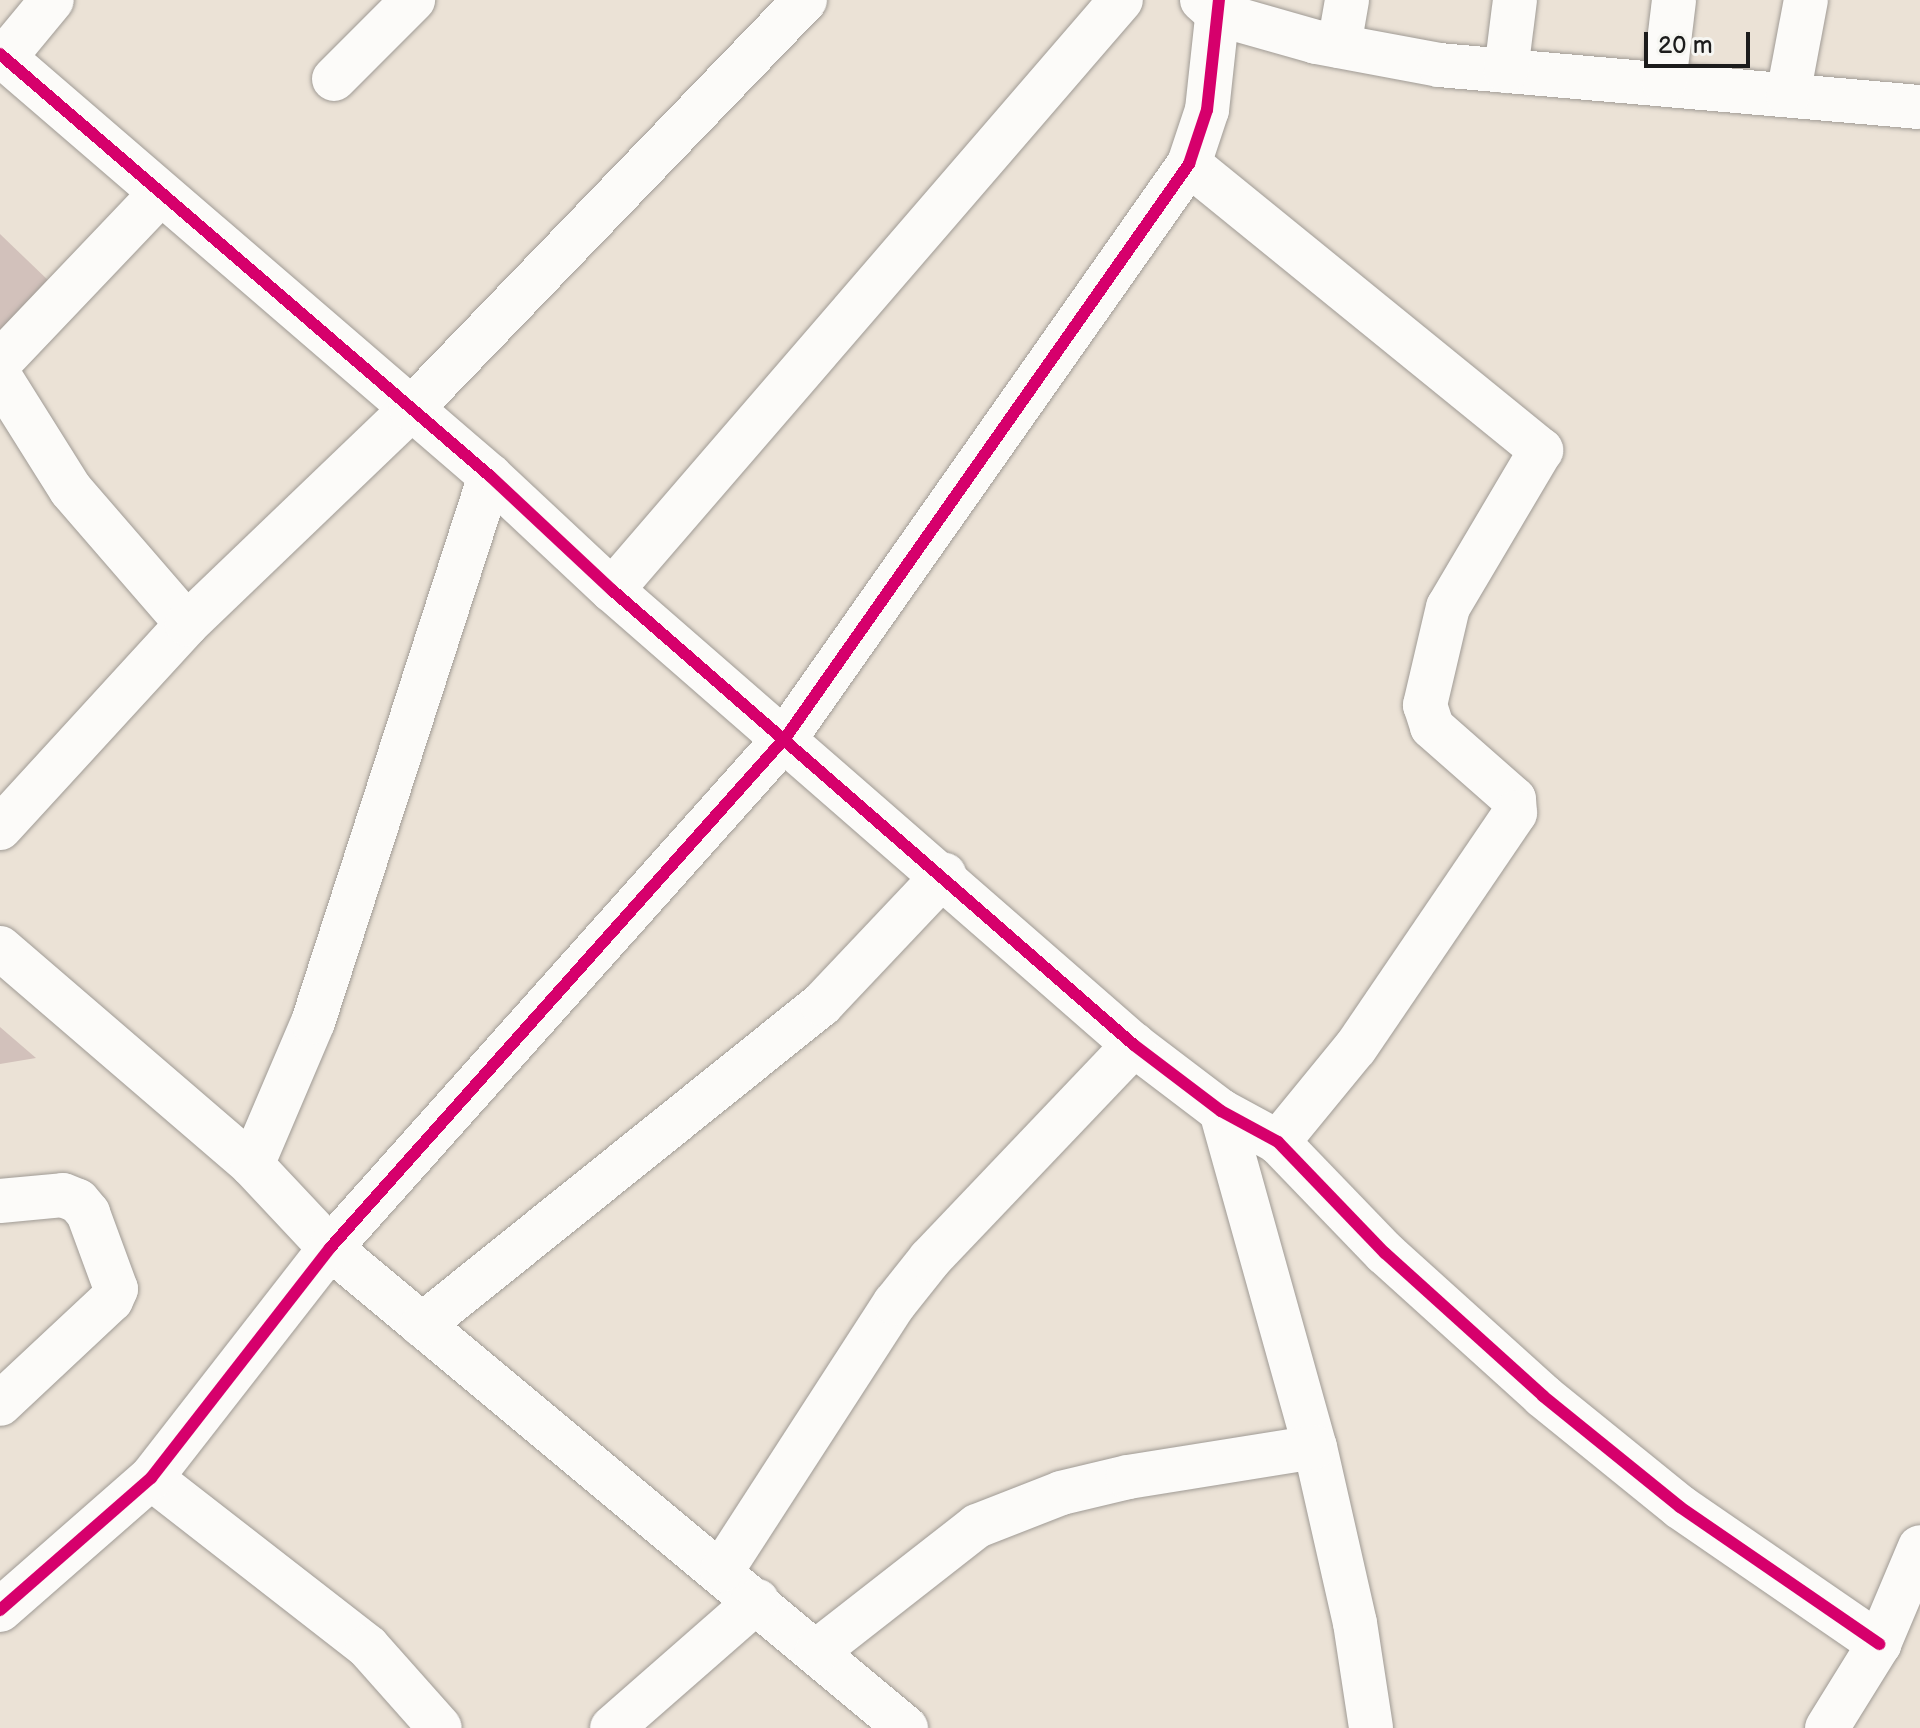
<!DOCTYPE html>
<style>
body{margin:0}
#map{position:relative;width:1920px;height:1728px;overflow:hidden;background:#ebe2d6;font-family:"Balsamiq Sans",sans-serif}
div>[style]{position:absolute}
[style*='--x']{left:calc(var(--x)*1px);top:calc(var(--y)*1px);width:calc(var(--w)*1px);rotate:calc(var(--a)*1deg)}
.building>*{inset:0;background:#d2c1bb}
.roads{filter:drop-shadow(0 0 2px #a09b95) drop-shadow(0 0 2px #a09b95)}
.minor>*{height:44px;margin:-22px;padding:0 22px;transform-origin:22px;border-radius:22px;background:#fcfbf9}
.cycleway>*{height:12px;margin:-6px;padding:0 6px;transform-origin:6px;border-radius:6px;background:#d6006c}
span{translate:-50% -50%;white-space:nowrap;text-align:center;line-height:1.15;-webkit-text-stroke:6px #f6f6f2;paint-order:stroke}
.scale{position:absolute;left:1644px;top:32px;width:106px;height:36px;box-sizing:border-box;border:4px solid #1c1c1c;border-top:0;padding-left:10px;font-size:24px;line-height:28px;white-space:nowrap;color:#1c1c1c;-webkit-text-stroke:6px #f6f6f2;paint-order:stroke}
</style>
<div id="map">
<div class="building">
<div style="clip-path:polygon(0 234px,51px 283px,0 335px)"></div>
<div style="clip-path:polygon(0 1027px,36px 1058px,0 1064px)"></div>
</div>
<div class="roads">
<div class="minor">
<div style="--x:1202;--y:0;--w:21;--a:41"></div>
<div style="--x:1218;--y:14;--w:102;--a:15.9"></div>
<div style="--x:1316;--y:42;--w:125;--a:10.6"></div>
<div style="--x:1439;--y:65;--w:483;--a:5"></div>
<div style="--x:1339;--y:46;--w:47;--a:-80.1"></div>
<div style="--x:0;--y:54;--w:647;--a:40.74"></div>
<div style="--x:490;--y:476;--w:167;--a:43.1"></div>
<div style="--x:612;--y:590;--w:692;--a:41.08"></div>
<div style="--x:1134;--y:1045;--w:109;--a:37.2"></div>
<div style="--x:1221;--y:1111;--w:65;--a:28.5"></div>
<div style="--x:1278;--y:1142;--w:154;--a:46.1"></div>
<div style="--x:1385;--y:1253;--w:213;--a:42.1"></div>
<div style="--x:1543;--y:1396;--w:176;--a:39"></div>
<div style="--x:1680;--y:1507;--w:242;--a:34.5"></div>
<div style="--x:4;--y:58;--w:75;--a:-50.4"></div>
<div style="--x:1506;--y:71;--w:72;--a:-82.8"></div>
<div style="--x:334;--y:79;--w:112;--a:-45"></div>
<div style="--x:1664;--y:83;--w:84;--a:-83.1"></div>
<div style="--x:1788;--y:95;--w:97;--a:-79.3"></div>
<div style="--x:1189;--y:164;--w:454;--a:39.1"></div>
<div style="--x:1541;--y:450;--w:182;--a:120.6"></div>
<div style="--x:1448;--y:607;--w:101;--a:103.2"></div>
<div style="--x:1425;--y:705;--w:23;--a:72"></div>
<div style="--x:1432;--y:727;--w:109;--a:41.3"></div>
<div style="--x:1514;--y:799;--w:14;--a:86"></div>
<div style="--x:1515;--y:813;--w:284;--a:124.2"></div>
<div style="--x:1355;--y:1048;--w:122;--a:129.3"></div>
<div style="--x:0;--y:362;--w:231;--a:-46.4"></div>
<div style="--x:0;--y:377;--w:133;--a:57.9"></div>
<div style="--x:71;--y:490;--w:177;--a:49.1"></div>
<div style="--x:612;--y:590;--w:779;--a:-49.22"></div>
<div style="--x:0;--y:828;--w:277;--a:-47.5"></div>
<div style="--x:187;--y:624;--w:310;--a:-43.8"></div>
<div style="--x:411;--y:409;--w:568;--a:-46.07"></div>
<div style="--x:0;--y:948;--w:333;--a:40.7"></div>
<div style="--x:252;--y:1165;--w:114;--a:46.8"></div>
<div style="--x:330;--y:1248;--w:750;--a:39.81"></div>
<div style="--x:1221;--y:1111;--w:349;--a:74.4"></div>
<div style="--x:1315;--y:1447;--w:180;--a:77.2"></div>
<div style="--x:1355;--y:1623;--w:106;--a:81.3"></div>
<div style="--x:252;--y:1165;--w:155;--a:-66.9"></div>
<div style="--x:313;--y:1022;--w:574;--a:-72.04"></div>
<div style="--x:0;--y:1201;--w:63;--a:-5.4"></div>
<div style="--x:63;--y:1195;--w:16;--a:22"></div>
<div style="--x:78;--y:1201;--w:16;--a:50"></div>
<div style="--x:88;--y:1213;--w:81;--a:69.8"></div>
<div style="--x:116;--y:1289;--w:12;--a:114"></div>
<div style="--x:111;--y:1300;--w:152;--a:136.9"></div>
<div style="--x:422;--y:1325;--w:513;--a:-38.75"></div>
<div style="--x:822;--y:1004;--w:178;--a:-46.6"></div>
<div style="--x:151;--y:1478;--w:275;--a:37.9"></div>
<div style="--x:368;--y:1647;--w:108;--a:48.4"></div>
<div style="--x:722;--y:1570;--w:318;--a:-57.1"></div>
<div style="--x:895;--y:1303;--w:56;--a:-51.5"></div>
<div style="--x:930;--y:1259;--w:296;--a:-46.4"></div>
<div style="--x:0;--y:1610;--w:201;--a:-41.2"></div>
<div style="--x:151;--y:1478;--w:291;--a:-52.1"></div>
<div style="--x:330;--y:1248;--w:685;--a:-48.26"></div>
<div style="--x:786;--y:737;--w:701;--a:-54.88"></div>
<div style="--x:1189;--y:164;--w:57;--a:-71.6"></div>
<div style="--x:1207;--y:110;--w:111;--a:-83.8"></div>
<div style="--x:817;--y:1651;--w:203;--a:-38"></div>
<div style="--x:977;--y:1526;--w:90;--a:-21.4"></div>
<div style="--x:1061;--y:1493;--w:69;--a:-13.4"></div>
<div style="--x:1128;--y:1477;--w:189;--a:-9.1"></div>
<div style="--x:612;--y:1728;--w:193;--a:-41.2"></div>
<div style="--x:1827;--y:1728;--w:99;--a:-58.2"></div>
<div style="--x:1879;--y:1644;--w:105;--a:-67.1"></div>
</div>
</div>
<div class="cycleway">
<div style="--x:0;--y:54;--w:647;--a:40.74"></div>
<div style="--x:490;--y:476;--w:167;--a:43.1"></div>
<div style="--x:612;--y:590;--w:692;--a:41.08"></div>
<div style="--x:1134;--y:1045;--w:109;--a:37.2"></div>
<div style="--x:1221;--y:1111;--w:65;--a:28.5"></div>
<div style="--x:1278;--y:1142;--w:154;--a:46.1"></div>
<div style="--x:1385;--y:1253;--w:213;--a:42.1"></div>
<div style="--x:1543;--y:1396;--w:176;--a:39"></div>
<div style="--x:1680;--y:1507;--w:242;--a:34.5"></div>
<div style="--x:0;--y:1610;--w:201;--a:-41.2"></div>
<div style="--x:151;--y:1478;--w:291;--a:-52.1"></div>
<div style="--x:330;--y:1248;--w:685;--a:-48.26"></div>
<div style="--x:786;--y:737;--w:701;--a:-54.88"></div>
<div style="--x:1189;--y:164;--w:57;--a:-71.6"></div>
<div style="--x:1207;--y:110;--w:111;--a:-83.8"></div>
</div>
<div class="scale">20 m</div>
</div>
